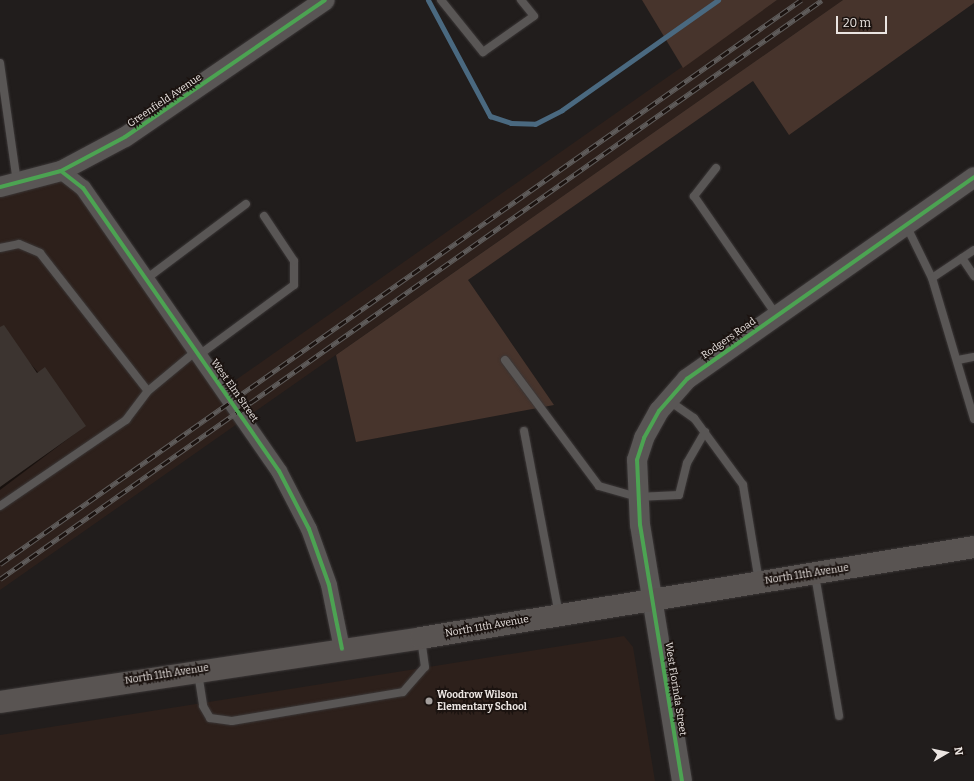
<!DOCTYPE html>
<style>
body{margin:0}
#map{position:relative;width:974px;height:781px;overflow:hidden;background:#211d1c;font-family:Bitter,serif}
div>[style]{position:absolute}
[style*='--x']{left:calc(var(--x)*1px);top:calc(var(--y)*1px);width:calc(var(--w)*1px);rotate:calc(var(--a)*1deg)}
.built>*{inset:0;background:#2d201b}
.green>*{inset:0;background:#47342c}
.shadow>*{inset:0;background:#0007}
.stream>*{height:5px;margin:-2.5px;padding:0 2.5px;transform-origin:2.5px;border-radius:2.5px;background:#4a6980}
.building>*{inset:0;background:#3c3430}
.roads{filter:drop-shadow(0 0 1px #3b3737) drop-shadow(0 0 1px #3b3737)}
.service>*{height:8px;margin:-4px;padding:0 4px;transform-origin:4px;border-radius:4px;background:#595655}
.minor>*{height:16px;margin:-8px;padding:0 8px;transform-origin:8px;border-radius:8px;background:#595655}
.tertiary>*{height:20px;margin:-10px;padding:0 10px;transform-origin:10px;border-radius:10px;background:#595655}
.secondary>*{height:22px;margin:-11px;padding:0 11px;transform-origin:11px;border-radius:11px;background:#595452}
.rail>*{height:4.5px;margin-top:-2.25px;transform-origin:0;background:repeating-linear-gradient(90deg,#1b1310 0 9px,#5f5c5b 0 18px);box-sizing:border-box;border-block:1px solid #5f5c5b}
.cycleway>*{height:4px;margin:-2px;padding:0 2px;transform-origin:2px;border-radius:2px;background:#4ca352}
.dots>*{width:11px;height:11px;translate:-50% -50%;box-sizing:border-box;border:2px solid #1b1310;border-radius:50%}
span{translate:-50% -50%;white-space:nowrap;text-align:center;line-height:1.15;-webkit-text-stroke:3.5px #1b1310;paint-order:stroke}
.street-label{font-size:10px;color:#ebe5e2}
.poi-label{font-size:10px;color:#ebe5e2;font-weight:700}
.left{translate:0 -50%;text-align:left}
.north{position:absolute;left:926px;top:733px;width:40px;height:40px;-webkit-text-stroke:3px #1b1310;paint-order:stroke;rotate:81deg;font-size:11px;font-weight:700;line-height:16px;text-align:center;color:#ebe5e2}
.north::after{content:'';display:block;margin:auto;width:14px;height:18px;background:#ebe5e2;clip-path:polygon(50% 0,100% 100%,50% 72%,0 100%)}
.scale{position:absolute;left:836px;top:16px;width:51px;height:18px;box-sizing:border-box;border:2px solid #ebe5e2;border-top:0;padding-left:5px;font-size:12px;line-height:14px;white-space:nowrap;color:#ebe5e2;-webkit-text-stroke:3px #1b1310;paint-order:stroke}
</style>
<div id="map">
<div class="built">
<div style="clip-path:polygon(777px 0,843px 0,0 590px,0 187px,61px 171px,223px 389px)"></div>
<div style="clip-path:polygon(624px 636px,633px 647px,655px 781px,0 781px,0 735px)"></div>
</div>
<div class="green">
<div style="clip-path:polygon(642px 0,777px 0,683px 68px)"></div>
<div style="clip-path:polygon(843px 0,974px 0,974px 3px,789px 135px,753px 81px,468px 280px,554px 405px,356px 442px,336px 355px)"></div>
</div>
<div class="shadow">
<div style="clip-path:polygon(0 329px,85px 426px,0 490px)"></div>
</div>
<div class="stream">
<div style="--x:428;--y:0;--w:132;--a:61.9"></div>
<div style="--x:490;--y:116;--w:22;--a:18"></div>
<div style="--x:511;--y:123;--w:24;--a:2"></div>
<div style="--x:535;--y:124;--w:30;--a:-27"></div>
<div style="--x:562;--y:110;--w:191;--a:-35.2"></div>
</div>
<div class="building">
<div style="clip-path:polygon(4px 325px,37px 373px,45px 367px,86px 426px,0 487px,0 327px)"></div>
</div>
<div class="roads">
<div class="service">
<div style="--x:441;--y:0;--w:67;--a:51.1"></div>
<div style="--x:483;--y:52;--w:62;--a:-35.2"></div>
<div style="--x:534;--y:16;--w:21;--a:-129"></div>
<div style="--x:0;--y:63;--w:120;--a:81.9"></div>
<div style="--x:716;--y:168;--w:36;--a:128"></div>
<div style="--x:694;--y:196;--w:146;--a:55.3"></div>
<div style="--x:906;--y:225;--w:59;--a:63.9"></div>
<div style="--x:932;--y:278;--w:147;--a:73.4"></div>
<div style="--x:0;--y:248;--w:19;--a:-12"></div>
<div style="--x:19;--y:244;--w:23;--a:23"></div>
<div style="--x:40;--y:253;--w:175;--a:52"></div>
<div style="--x:148;--y:391;--w:62;--a:-39.8"></div>
<div style="--x:962;--y:258;--w:22;--a:56"></div>
<div style="--x:932;--y:278;--w:50;--a:-33.7"></div>
<div style="--x:146;--y:279;--w:125;--a:-36.9"></div>
<div style="--x:199;--y:355;--w:118;--a:-36.4"></div>
<div style="--x:294;--y:285;--w:24;--a:-90"></div>
<div style="--x:294;--y:261;--w:54;--a:-123.7"></div>
<div style="--x:505;--y:360;--w:157;--a:53.3"></div>
<div style="--x:599;--y:486;--w:40;--a:16"></div>
<div style="--x:637;--y:497;--w:42;--a:-2.7"></div>
<div style="--x:679;--y:495;--w:33;--a:-76"></div>
<div style="--x:687;--y:463;--w:36;--a:-60"></div>
<div style="--x:958;--y:360;--w:16;--a:-11"></div>
<div style="--x:668;--y:400;--w:32;--a:35"></div>
<div style="--x:694;--y:418;--w:83;--a:53.8"></div>
<div style="--x:743;--y:485;--w:98;--a:80.6"></div>
<div style="--x:524;--y:431;--w:186;--a:79.2"></div>
<div style="--x:0;--y:506;--w:153;--a:-34.3"></div>
<div style="--x:126;--y:420;--w:36;--a:-53"></div>
<div style="--x:815;--y:575;--w:143;--a:80.3"></div>
<div style="--x:198;--y:673;--w:33;--a:81"></div>
<div style="--x:203;--y:706;--w:14;--a:60"></div>
<div style="--x:210;--y:718;--w:22;--a:8"></div>
<div style="--x:232;--y:721;--w:173;--a:-9.6"></div>
<div style="--x:403;--y:692;--w:33;--a:-49"></div>
<div style="--x:425;--y:667;--w:27;--a:-98"></div>
</div>
<div class="minor">
<div style="--x:61;--y:171;--w:28;--a:38"></div>
<div style="--x:83;--y:188;--w:344;--a:55.3"></div>
<div style="--x:279;--y:471;--w:65;--a:62.7"></div>
<div style="--x:309;--y:529;--w:59;--a:70.3"></div>
<div style="--x:329;--y:585;--w:65;--a:78.5"></div>
</div>
<div class="tertiary">
<div style="--x:0;--y:187;--w:63;--a:-14.7"></div>
<div style="--x:61;--y:171;--w:72;--a:-28"></div>
<div style="--x:125;--y:137;--w:242;--a:-34.4"></div>
<div style="--x:682;--y:781;--w:259;--a:-99.3"></div>
<div style="--x:640;--y:525;--w:65;--a:-92.6"></div>
<div style="--x:637;--y:460;--w:23;--a:-72"></div>
<div style="--x:644;--y:438;--w:31;--a:-61"></div>
<div style="--x:659;--y:411;--w:43;--a:-48.8"></div>
<div style="--x:687;--y:379;--w:351;--a:-35.1"></div>
</div>
<div class="secondary">
<div style="--x:0;--y:702;--w:426;--a:-8.6"></div>
<div style="--x:421;--y:638;--w:560;--a:-9.34"></div>
</div>
</div>
<div class="rail">
<div style="--x:0;--y:564;--w:980;--a:-35.15"></div>
<div style="--x:0;--y:579;--w:1005;--a:-35.16"></div>
</div>
<div class="cycleway">
<div style="--x:61;--y:171;--w:28;--a:38"></div>
<div style="--x:83;--y:188;--w:344;--a:55.3"></div>
<div style="--x:279;--y:471;--w:65;--a:62.7"></div>
<div style="--x:309;--y:529;--w:59;--a:70.3"></div>
<div style="--x:329;--y:585;--w:65;--a:78.5"></div>
<div style="--x:0;--y:187;--w:63;--a:-14.7"></div>
<div style="--x:61;--y:171;--w:72;--a:-28"></div>
<div style="--x:125;--y:137;--w:242;--a:-34.4"></div>
<div style="--x:682;--y:781;--w:259;--a:-99.3"></div>
<div style="--x:640;--y:525;--w:65;--a:-92.6"></div>
<div style="--x:637;--y:460;--w:23;--a:-72"></div>
<div style="--x:644;--y:438;--w:31;--a:-61"></div>
<div style="--x:659;--y:411;--w:43;--a:-48.8"></div>
<div style="--x:687;--y:379;--w:351;--a:-35.1"></div>
</div>
<div class="dots">
<div style="left:429px;top:701px;background:#a49f9d"></div>
</div>
<div class="street-label">
<span style="left:165px;top:101px;rotate:-34deg">Greenfield Avenue</span>
<span style="left:729px;top:339px;rotate:-35deg">Rodgers Road</span>
<span style="left:234px;top:391px;rotate:55deg">West Elm Street</span>
<span style="left:807px;top:575px;rotate:-9deg">North 11th Avenue</span>
<span style="left:487px;top:627px;rotate:-10deg">North 11th Avenue</span>
<span style="left:167px;top:675px;rotate:-9deg">North 11th Avenue</span>
<span style="left:675px;top:689px;rotate:81deg">West Florinda Street</span>
</div>
<div class="poi-label">
<span class="left" style="left:437px;top:701px">Woodrow Wilson<br>Elementary School</span>
</div>
<div class="north">N</div>
<div class="scale">20 m</div>
</div>
